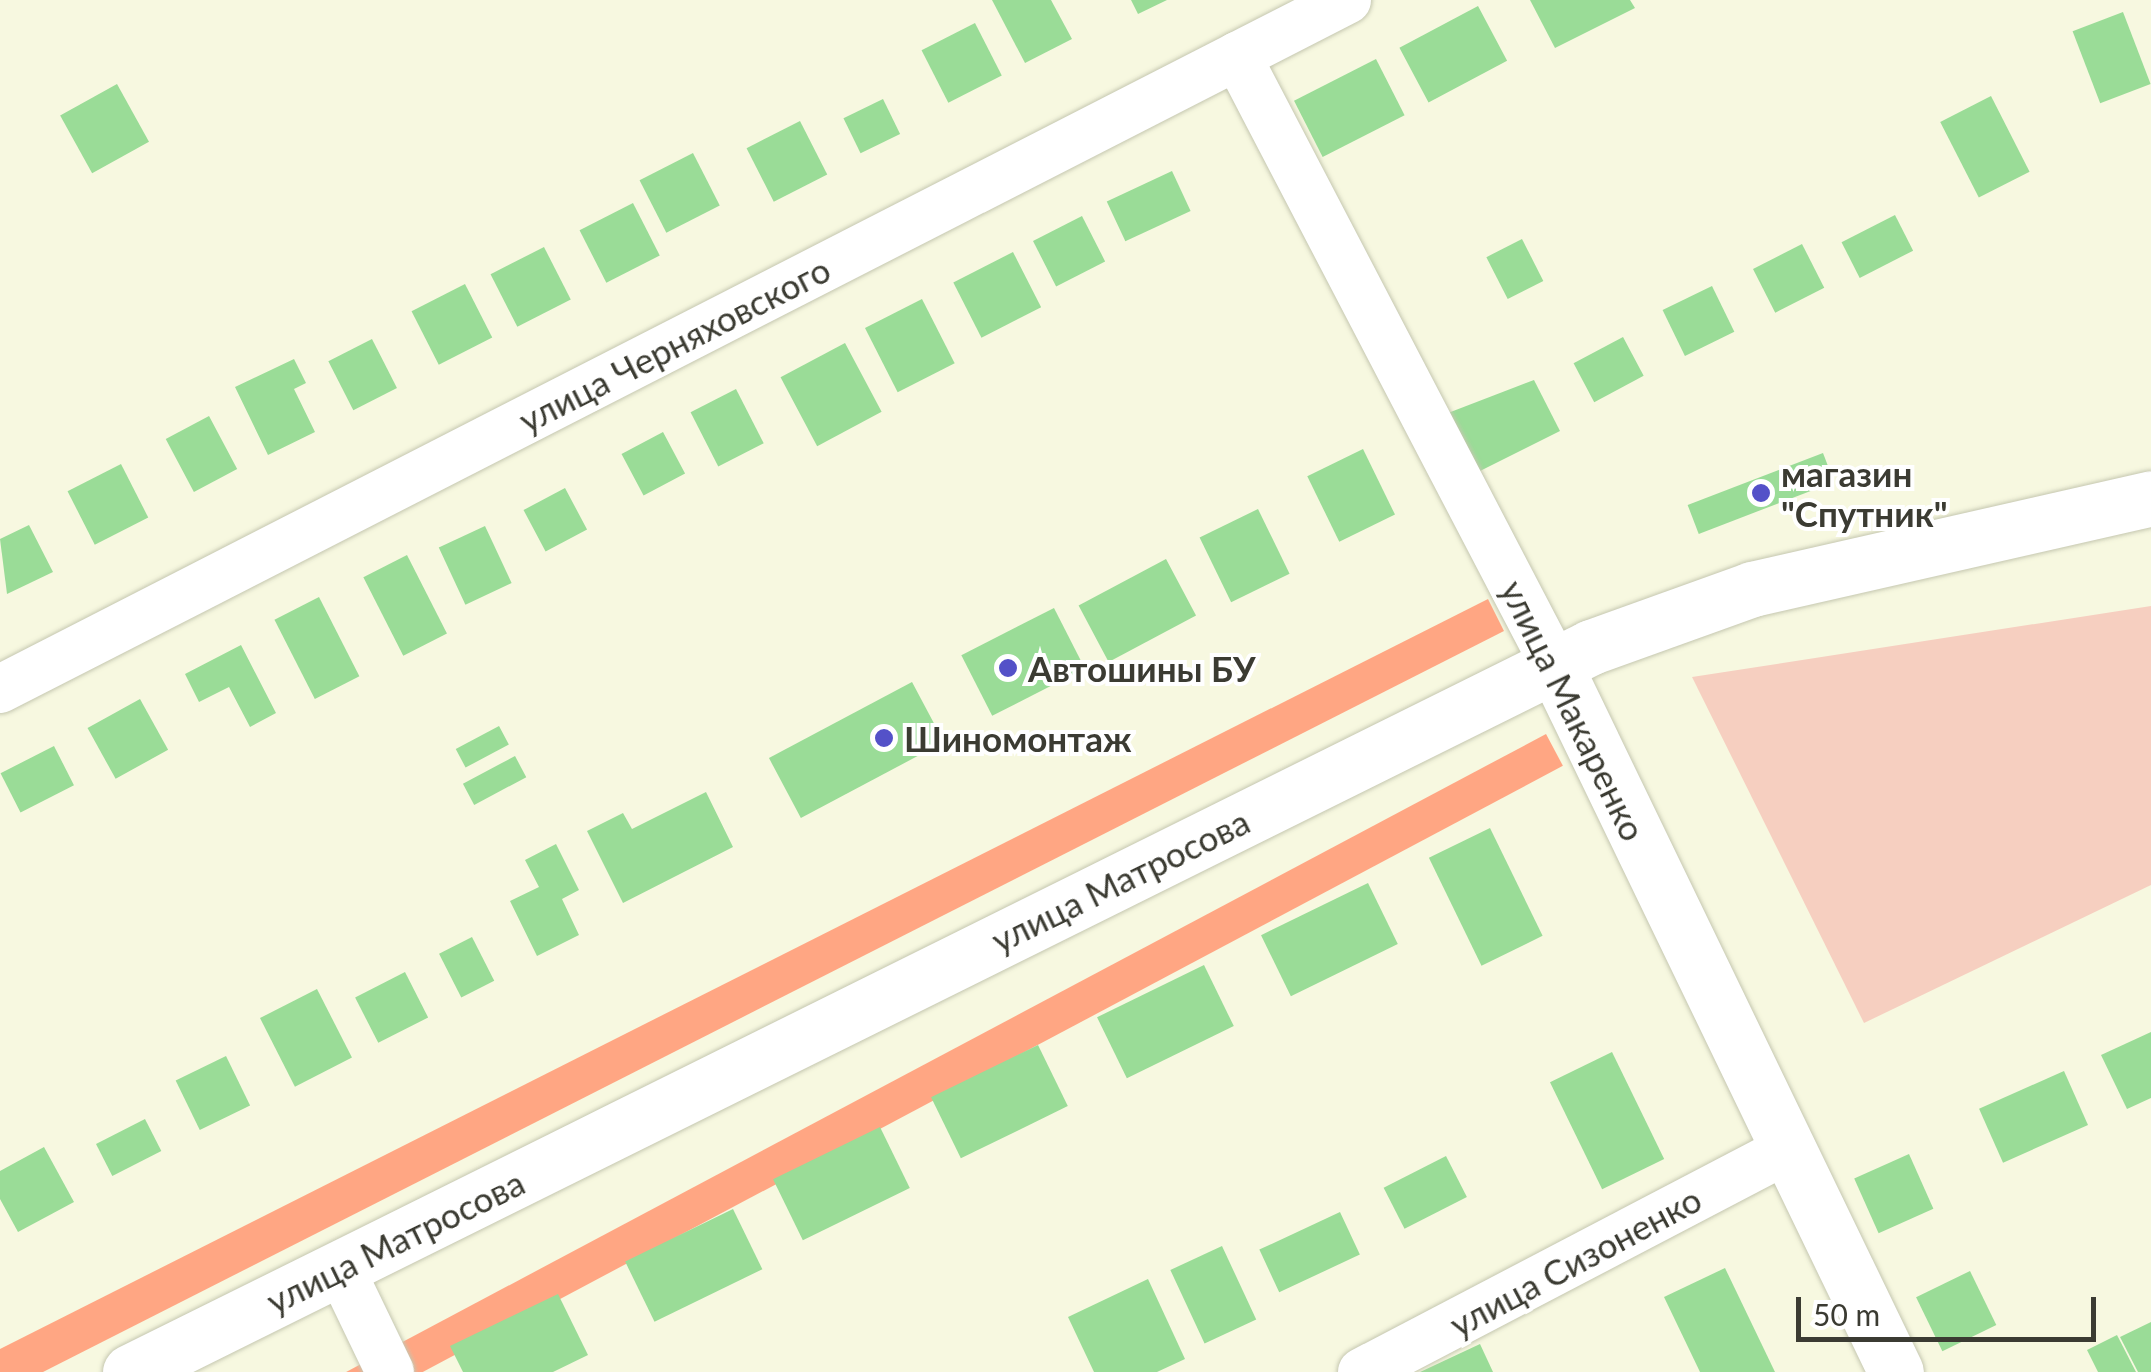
<!DOCTYPE html>
<meta charset="utf-8">
<style>
body{margin:0}
#map{position:relative;width:2151px;height:1372px;overflow:hidden;background:#f7f8e0;font-family:Lato,sans-serif}
div>[style]{position:absolute}
[style*='--x']{left:calc(var(--x)*1px);top:calc(var(--y)*1px);width:calc(var(--w)*1px);rotate:calc(var(--a)*1deg)}
.green>*{inset:0;background:#f6cfc0}
.forest>*{inset:0;background:#ffa683;transform-origin:0 0}
.building>*{inset:0;background:#9adc97;transform-origin:0 0}
.roads{filter:drop-shadow(0 0 2px #c5c7b0) drop-shadow(0 0 2px #c5c7b0)}
.street>*{height:48px;margin:-24px;padding:0 24px;transform-origin:24px;border-radius:24px;background:#fff}
.secondary>*{height:55px;margin:-27.5px;padding:0 27.5px;transform-origin:27.5px;border-radius:27.5px;background:#fff}
.dots>*{width:28px;height:28px;translate:-50% -50%;box-sizing:border-box;border:5px solid #fff;border-radius:50%}
span{translate:-50% -50%;white-space:nowrap;text-align:center;line-height:1.15;-webkit-text-stroke:8px #fff;paint-order:stroke}
.street-label{font-size:35px;color:#3b3b32}
.poi-label{font-size:35px;color:#3b3b32;font-weight:700}
.left{translate:0 -50%;text-align:left}
.scale{position:absolute;left:1796px;top:1297px;width:300px;height:45px;box-sizing:border-box;border:5px solid #3b3b32;border-top:0;padding-left:12px;font-size:30px;line-height:35px;white-space:nowrap;color:#3b3b32;-webkit-text-stroke:8px #fff;paint-order:stroke}
</style>
<div id="map">
<div class="green">
<div style="clip-path:polygon(2151px 606px,2151px 885px,1864px 1023px,1692px 677px)"></div>
</div>
<div class="forest">
<div style="clip-path:polygon(1488px 599px,1504px 631px,43px 1372px,0 1372px,0 1349px)"></div>
<div style="left:1546px;top:734px;width:36px;height:1441px;rotate:62deg"></div>
</div>
<div class="building">
<div style="clip-path:polygon(992px 0,1051px 0,1072px 39px,1025px 63px)"></div>
<div style="clip-path:polygon(1131px 0,1167px 0,1138px 14px)"></div>
<div style="clip-path:polygon(1530px 0,1630px 0,1635px 8px,1555px 48px)"></div>
<div style="left:1478px;top:6px;width:62px;height:89px;rotate:62deg"></div>
<div style="left:2123px;top:12px;width:77px;height:54px;rotate:69deg"></div>
<div style="left:975px;top:23px;width:59px;height:60px;rotate:63deg"></div>
<div style="left:1376px;top:59px;width:63px;height:92px;rotate:63deg"></div>
<div style="left:117px;top:84px;width:66px;height:65px;rotate:61deg"></div>
<div style="left:1991px;top:96px;width:85px;height:57px;rotate:63deg"></div>
<div style="left:883px;top:99px;width:39px;height:44px;rotate:64deg"></div>
<div style="left:800px;top:121px;width:60px;height:60px;rotate:63deg"></div>
<div style="left:693px;top:153px;width:59px;height:60px;rotate:63deg"></div>
<div style="left:1172px;top:171px;width:44px;height:72px;rotate:65deg"></div>
<div style="left:633px;top:203px;width:59px;height:60px;rotate:63deg"></div>
<div style="left:1895px;top:215px;width:40px;height:60px;rotate:63deg"></div>
<div style="left:1082px;top:216px;width:51px;height:55px;rotate:63deg"></div>
<div style="left:1522px;top:239px;width:47px;height:40px;rotate:63deg"></div>
<div style="left:1802px;top:244px;width:49px;height:55px;rotate:63deg"></div>
<div style="left:544px;top:247px;width:59px;height:60px;rotate:63deg"></div>
<div style="left:1013px;top:252px;width:62px;height:67px;rotate:63deg"></div>
<div style="left:465px;top:284px;width:60px;height:60px;rotate:63deg"></div>
<div style="left:1712px;top:286px;width:51px;height:55px;rotate:64deg"></div>
<div style="left:922px;top:299px;width:72px;height:64px;rotate:63deg"></div>
<div style="left:1623px;top:337px;width:44px;height:56px;rotate:62deg"></div>
<div style="left:372px;top:339px;width:55px;height:49px;rotate:63deg"></div>
<div style="left:845px;top:343px;width:78px;height:73px;rotate:62deg"></div>
<div style="clip-path:polygon(294px 359px,306px 383px,294px 389px,315px 432px,268px 455px,235px 387px)"></div>
<div style="clip-path:polygon(1534px 380px,1560px 431px,1466px 478px,1448px 413px)"></div>
<div style="left:736px;top:389px;width:61px;height:51px;rotate:63deg"></div>
<div style="left:209px;top:416px;width:60px;height:49px;rotate:62deg"></div>
<div style="left:663px;top:432px;width:47px;height:47px;rotate:62deg"></div>
<div style="left:1363px;top:449px;width:73px;height:62px;rotate:64deg"></div>
<div style="left:1823px;top:453px;width:31px;height:145px;rotate:69deg"></div>
<div style="left:121px;top:464px;width:60px;height:60px;rotate:63deg"></div>
<div style="left:565px;top:488px;width:47px;height:47px;rotate:62deg"></div>
<div style="left:1258px;top:509px;width:72px;height:65px;rotate:64deg"></div>
<div style="clip-path:polygon(29px 525px,53px 572px,7px 594px,0 539px)"></div>
<div style="left:485px;top:526px;width:63px;height:51px;rotate:65deg"></div>
<div style="left:407px;top:555px;width:88px;height:49px;rotate:63deg"></div>
<div style="left:1166px;top:559px;width:64px;height:99px;rotate:62deg"></div>
<div style="left:319px;top:597px;width:89px;height:50px;rotate:63deg"></div>
<div style="left:1054px;top:608px;width:68px;height:104px;rotate:63deg"></div>
<div style="clip-path:polygon(241px 645px,276px 713px,250px 727px,229px 687px,199px 702px,185px 674px)"></div>
<div style="left:912px;top:682px;width:68px;height:162px;rotate:62deg"></div>
<div style="left:140px;top:699px;width:58px;height:60px;rotate:61deg"></div>
<div style="left:499px;top:726px;width:21px;height:49px;rotate:62deg"></div>
<div style="left:54px;top:746px;width:44px;height:60px;rotate:63deg"></div>
<div style="left:515px;top:756px;width:24px;height:59px;rotate:62deg"></div>
<div style="clip-path:polygon(706px 792px,733px 847px,623px 903px,587px 831px,623px 813px,632px 829px)"></div>
<div style="left:1490px;top:828px;width:120px;height:68px;rotate:64deg"></div>
<div style="clip-path:polygon(556px 844px,579px 890px,562px 899px,579px 935px,537px 956px,510px 901px,539px 887px,525px 860px)"></div>
<div style="left:1368px;top:883px;width:68px;height:119px;rotate:64deg"></div>
<div style="left:472px;top:937px;width:49px;height:37px;rotate:63deg"></div>
<div style="left:1204px;top:965px;width:68px;height:119px;rotate:64deg"></div>
<div style="left:405px;top:972px;width:51px;height:56px;rotate:63deg"></div>
<div style="left:317px;top:989px;width:77px;height:64px;rotate:63deg"></div>
<div style="clip-path:polygon(2151px 1032px,2151px 1098px,2127px 1109px,2101px 1055px)"></div>
<div style="left:1038px;top:1045px;width:68px;height:119px;rotate:64deg"></div>
<div style="left:1612px;top:1052px;width:119px;height:69px;rotate:64deg"></div>
<div style="left:226px;top:1056px;width:55px;height:56px;rotate:64deg"></div>
<div style="left:2064px;top:1071px;width:59px;height:93px;rotate:66deg"></div>
<div style="left:145px;top:1119px;width:36px;height:55px;rotate:63deg"></div>
<div style="left:880px;top:1127px;width:68px;height:119px;rotate:64deg"></div>
<div style="clip-path:polygon(44px 1147px,74px 1202px,18px 1232px,0 1199px,0 1171px)"></div>
<div style="left:1909px;top:1154px;width:60px;height:60px;rotate:66deg"></div>
<div style="left:1446px;top:1156px;width:46px;height:70px;rotate:63deg"></div>
<div style="left:733px;top:1209px;width:67px;height:120px;rotate:64deg"></div>
<div style="left:1340px;top:1212px;width:47px;height:89px;rotate:65deg"></div>
<div style="left:1222px;top:1246px;width:81px;height:57px;rotate:65deg"></div>
<div style="clip-path:polygon(1725px 1268px,1775px 1372px,1700px 1372px,1664px 1297px)"></div>
<div style="left:1970px;top:1271px;width:60px;height:60px;rotate:64deg"></div>
<div style="clip-path:polygon(1148px 1279px,1185px 1359px,1157px 1372px,1094px 1372px,1068px 1317px)"></div>
<div style="clip-path:polygon(558px 1294px,588px 1355px,553px 1372px,463px 1372px,450px 1346px)"></div>
<div style="clip-path:polygon(2151px 1322px,2151px 1372px,2138px 1372px,2120px 1337px)"></div>
<div style="clip-path:polygon(2117px 1335px,2136px 1372px,2098px 1372px,2087px 1350px)"></div>
<div style="clip-path:polygon(1480px 1344px,1493px 1372px,1420px 1372px)"></div>
</div>
<div class="roads">
<div class="street">
<div style="--x:1237;--y:56;--w:686;--a:62.46"></div>
<div style="--x:0;--y:689;--w:1513;--a:-27.09"></div>
<div style="--x:340;--y:1268;--w:115;--a:64.3"></div>
<div style="--x:1362;--y:1372;--w:479;--a:-27.6"></div>
</div>
<div class="secondary">
<div style="--x:1554;--y:664;--w:786;--a:64.22"></div>
<div style="--x:130;--y:1372;--w:1631;--a:-26.39"></div>
<div style="--x:1591;--y:647;--w:171;--a:-19.8"></div>
<div style="--x:1752;--y:589;--w:409;--a:-12.8"></div>
</div>
</div>
<div class="dots">
<div style="left:1761px;top:493px;background:#5451c8"></div>
<div style="left:1008px;top:668px;background:#5451c8"></div>
<div style="left:884px;top:738px;background:#5451c8"></div>
</div>
<div class="street-label">
<span style="left:674px;top:344px;rotate:-27deg">улица Черняховского</span>
<span style="left:1574px;top:710px;rotate:64deg">улица Макаренко</span>
<span style="left:1120px;top:880px;rotate:-26deg">улица Матросова</span>
<span style="left:395px;top:1241px;rotate:-26deg">улица Матросова</span>
<span style="left:1575px;top:1261px;rotate:-28deg">улица Сизоненко</span>
</div>
<div class="poi-label">
<span class="left" style="left:1781px;top:493px">магазин<br>"Спутник"</span>
<span class="left" style="left:1028px;top:668px">Автошины БУ</span>
<span class="left" style="left:904px;top:738px">Шиномонтаж</span>
</div>
<div class="scale">50 m</div>
</div>
